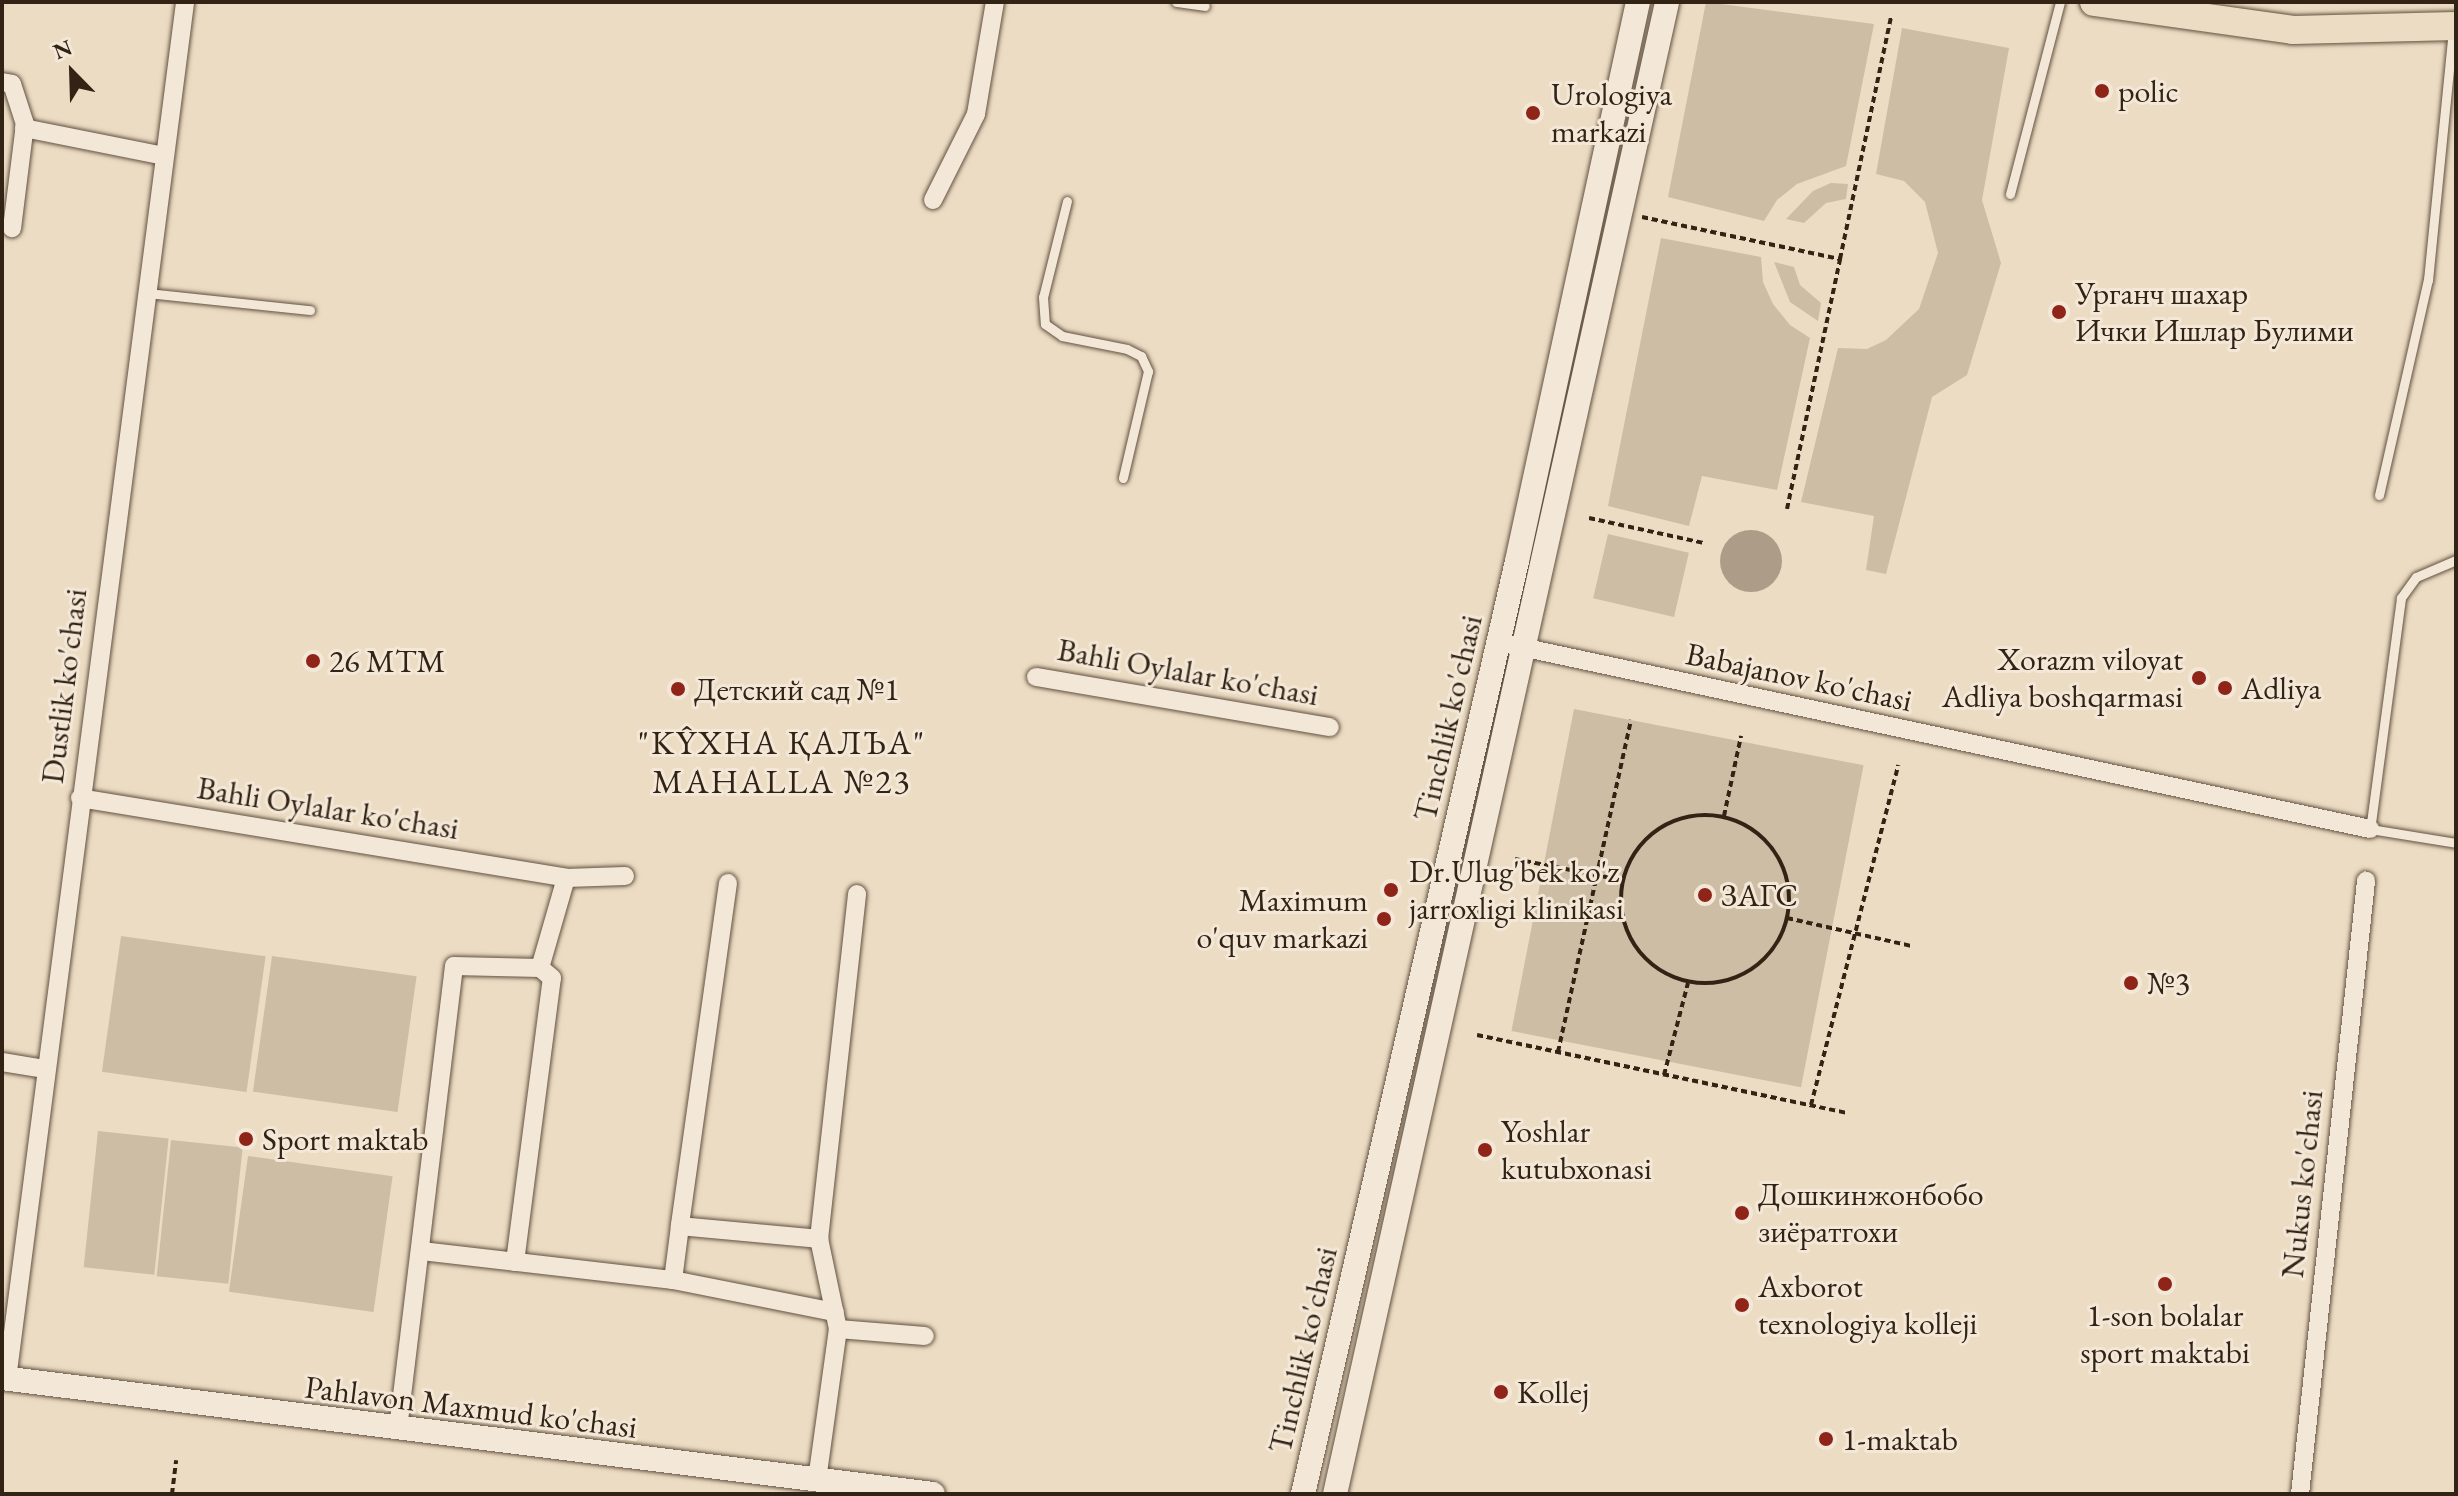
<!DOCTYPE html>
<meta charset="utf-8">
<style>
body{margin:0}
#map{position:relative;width:2458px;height:1496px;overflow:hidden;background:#ecdcc3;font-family:"EB Garamond",serif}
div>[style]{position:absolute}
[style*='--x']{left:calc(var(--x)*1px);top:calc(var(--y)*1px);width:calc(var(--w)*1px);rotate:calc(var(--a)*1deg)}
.green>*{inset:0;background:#cdbda5;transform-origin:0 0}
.water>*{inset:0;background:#ad9d88}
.round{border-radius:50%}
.path>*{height:4px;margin-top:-2px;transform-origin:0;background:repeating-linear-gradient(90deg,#332314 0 6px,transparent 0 10px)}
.path>.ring{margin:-2px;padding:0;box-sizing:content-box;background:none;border:4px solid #332314;border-radius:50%}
.roads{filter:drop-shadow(0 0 2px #615140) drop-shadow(0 0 2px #615140)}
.service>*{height:9px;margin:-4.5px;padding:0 4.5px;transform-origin:4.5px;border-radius:4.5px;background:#f3e8d8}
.minor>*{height:18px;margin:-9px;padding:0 9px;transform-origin:9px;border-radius:9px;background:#f3e8d8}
.secondary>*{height:24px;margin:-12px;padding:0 12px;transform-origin:12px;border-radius:12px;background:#f3e8d8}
.primary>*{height:28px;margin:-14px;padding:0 14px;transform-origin:14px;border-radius:14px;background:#ecdcc3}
.dots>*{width:22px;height:22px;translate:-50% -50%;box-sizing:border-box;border:4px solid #f3e8d8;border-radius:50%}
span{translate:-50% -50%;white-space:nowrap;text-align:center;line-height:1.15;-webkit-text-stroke:6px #f3e8d8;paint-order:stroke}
.poi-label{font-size:32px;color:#332314}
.left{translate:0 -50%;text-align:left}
.right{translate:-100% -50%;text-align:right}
.street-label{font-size:32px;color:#332314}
.neighbourhood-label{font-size:34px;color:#332314;letter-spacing:2px}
.frame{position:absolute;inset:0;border:4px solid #332314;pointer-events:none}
.north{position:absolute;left:32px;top:32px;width:80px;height:80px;-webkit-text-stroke:6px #f3e8d8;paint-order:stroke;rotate:337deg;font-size:22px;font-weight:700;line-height:32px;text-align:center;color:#332314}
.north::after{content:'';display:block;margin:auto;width:28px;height:36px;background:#332314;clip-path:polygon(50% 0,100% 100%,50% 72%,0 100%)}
</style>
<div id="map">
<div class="green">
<div style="clip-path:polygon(1706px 2px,1874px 24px,1846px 166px,1797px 184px,1777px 200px,1764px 221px,1668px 197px)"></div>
<div style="clip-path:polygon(1902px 28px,2009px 48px,1982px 200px,2001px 263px,1967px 375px,1932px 397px,1886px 574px,1866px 570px,1874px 516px,1801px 502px,1838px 348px,1867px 349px,1886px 340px,1919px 309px,1938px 253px,1925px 202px,1904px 181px,1876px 174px)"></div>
<div style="clip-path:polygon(1831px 183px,1848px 184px,1846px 199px,1826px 203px,1804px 223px,1786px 219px,1813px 191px)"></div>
<div style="clip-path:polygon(1661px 238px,1761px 257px,1763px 282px,1773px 304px,1790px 325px,1810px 338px,1777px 490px,1702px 476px,1689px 526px,1608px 506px)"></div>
<div style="clip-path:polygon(1774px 262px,1794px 267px,1800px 285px,1821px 303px,1818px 321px,1790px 302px)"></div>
<div style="left:1608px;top:534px;width:83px;height:66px;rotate:13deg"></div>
<div style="left:1574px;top:709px;width:295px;height:328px;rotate:11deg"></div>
<div style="left:121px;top:936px;width:146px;height:137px;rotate:8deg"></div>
<div style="left:272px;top:956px;width:146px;height:137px;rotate:8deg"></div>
<div style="left:98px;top:1131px;width:71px;height:137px;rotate:6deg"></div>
<div style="left:171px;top:1140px;width:72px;height:137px;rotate:6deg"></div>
<div style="left:248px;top:1156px;width:146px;height:137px;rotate:8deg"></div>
</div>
<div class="water">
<div class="round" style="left:1720px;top:530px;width:62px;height:62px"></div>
</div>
<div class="path">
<div style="--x:1642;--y:217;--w:202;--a:12"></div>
<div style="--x:1840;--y:259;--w:248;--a:-78.1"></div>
<div style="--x:1787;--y:509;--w:256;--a:-78"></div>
<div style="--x:1589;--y:518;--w:118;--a:12.3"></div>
<div class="ring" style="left:1621px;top:815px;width:164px;height:164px"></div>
<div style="--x:1724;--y:816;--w:82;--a:-78"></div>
<div style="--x:1515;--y:859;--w:108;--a:11.2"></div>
<div style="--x:1787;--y:918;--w:127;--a:12.7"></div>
<div style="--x:1477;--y:1035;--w:379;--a:11.9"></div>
<div style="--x:1558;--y:1052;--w:340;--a:-77.6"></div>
<div style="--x:1664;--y:1075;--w:95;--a:-75.4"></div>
<div style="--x:1811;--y:1105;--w:351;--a:-75.6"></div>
<div style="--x:172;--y:1494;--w:34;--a:-83"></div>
</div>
<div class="roads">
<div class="service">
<div style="--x:1176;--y:2;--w:29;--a:8"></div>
<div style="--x:2010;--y:194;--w:198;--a:-75.4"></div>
<div style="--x:1067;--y:201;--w:99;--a:104"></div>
<div style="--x:1043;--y:297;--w:27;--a:86"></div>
<div style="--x:1045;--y:324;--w:21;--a:35"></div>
<div style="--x:1062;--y:336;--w:66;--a:11.3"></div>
<div style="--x:1127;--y:349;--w:16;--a:27"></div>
<div style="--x:1141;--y:356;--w:17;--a:65"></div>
<div style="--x:1148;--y:371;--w:110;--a:103.2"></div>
<div style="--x:147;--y:293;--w:164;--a:6"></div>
<div style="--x:2379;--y:495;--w:221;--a:-77.2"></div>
<div style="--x:2428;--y:280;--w:251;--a:-84.3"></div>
<div style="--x:2456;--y:560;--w:43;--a:157"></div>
<div style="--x:2416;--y:577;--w:26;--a:126"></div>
<div style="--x:2401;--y:598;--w:233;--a:97.6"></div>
<div style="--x:2370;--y:829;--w:87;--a:9.2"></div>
</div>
<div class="minor">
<div style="--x:2;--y:82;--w:10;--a:11"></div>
<div style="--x:12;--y:84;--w:42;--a:72"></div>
<div style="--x:25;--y:124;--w:105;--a:97.1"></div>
<div style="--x:24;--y:128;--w:143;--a:11.3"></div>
<div style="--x:933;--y:200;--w:96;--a:-63.4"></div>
<div style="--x:976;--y:114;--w:114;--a:-80.4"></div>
<div style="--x:1498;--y:642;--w:892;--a:12.1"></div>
<div style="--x:1036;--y:677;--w:298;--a:9.7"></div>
<div style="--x:80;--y:798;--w:493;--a:9.3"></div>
<div style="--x:566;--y:878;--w:94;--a:106.1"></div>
<div style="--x:540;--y:968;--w:86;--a:-178.7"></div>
<div style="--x:454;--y:966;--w:467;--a:96.9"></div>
<div style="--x:566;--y:878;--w:59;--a:-1.9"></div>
<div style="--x:728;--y:883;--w:346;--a:98"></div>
<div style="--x:680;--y:1226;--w:140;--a:5.3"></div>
<div style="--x:2;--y:1062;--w:44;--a:9.2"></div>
<div style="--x:422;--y:1251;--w:253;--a:6.6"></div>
<div style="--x:673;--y:1280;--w:165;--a:11.2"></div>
<div style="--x:515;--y:1262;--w:286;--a:-82.6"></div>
<div style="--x:552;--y:978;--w:16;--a:-140"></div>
<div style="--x:673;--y:1280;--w:54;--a:-82.6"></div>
<div style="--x:838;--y:1329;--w:92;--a:-101.9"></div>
<div style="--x:819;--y:1239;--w:347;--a:-83.7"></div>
<div style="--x:7;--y:1379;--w:1388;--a:-82.63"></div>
<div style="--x:817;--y:1480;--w:152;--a:-82.1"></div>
<div style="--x:838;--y:1329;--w:87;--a:4.6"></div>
<div style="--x:2300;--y:1494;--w:617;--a:-83.85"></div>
</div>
<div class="secondary">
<div style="--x:2;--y:1378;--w:938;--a:7.1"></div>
<div style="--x:1303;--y:1494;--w:957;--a:-77.08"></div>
<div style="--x:1517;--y:561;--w:572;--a:-77.79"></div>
<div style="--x:1335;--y:1494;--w:1528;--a:-77.45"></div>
</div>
<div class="primary">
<div style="--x:2094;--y:2;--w:201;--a:8"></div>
<div style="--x:2293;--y:30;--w:163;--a:-1.4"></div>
</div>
</div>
<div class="dots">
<div style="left:2102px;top:91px;background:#8f2418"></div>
<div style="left:1533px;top:113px;background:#8f2418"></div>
<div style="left:2059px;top:312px;background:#8f2418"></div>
<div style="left:313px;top:661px;background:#8f2418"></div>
<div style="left:2199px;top:678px;background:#8f2418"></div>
<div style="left:2225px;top:688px;background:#8f2418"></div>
<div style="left:678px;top:689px;background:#8f2418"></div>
<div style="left:1391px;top:890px;background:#8f2418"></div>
<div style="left:1705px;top:895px;background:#8f2418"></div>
<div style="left:1384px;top:919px;background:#8f2418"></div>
<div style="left:2131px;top:983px;background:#8f2418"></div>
<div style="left:246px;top:1139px;background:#8f2418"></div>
<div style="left:1485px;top:1150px;background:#8f2418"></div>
<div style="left:1742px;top:1213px;background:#8f2418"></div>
<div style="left:2165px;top:1284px;background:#8f2418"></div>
<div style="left:1742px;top:1305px;background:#8f2418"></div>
<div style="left:1501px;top:1392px;background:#8f2418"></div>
<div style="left:1826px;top:1439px;background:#8f2418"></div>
</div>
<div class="poi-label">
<span class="left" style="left:2118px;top:91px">polic</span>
<span class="left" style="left:1551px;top:113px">Urologiya<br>markazi</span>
<span class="left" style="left:2075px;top:312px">Урганч шахар<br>Ички Ишлар Булими</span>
<span class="right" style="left:2183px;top:678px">Xorazm viloyat<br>Adliya boshqarmasi</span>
<span class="left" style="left:329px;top:661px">26 MTM</span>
<span class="left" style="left:2241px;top:688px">Adliya</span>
<span class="left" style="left:694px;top:689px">Детский сад №1</span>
<span class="left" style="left:1409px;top:890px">Dr.Ulug'bek ko'z<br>jarroxligi klinikasi</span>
<span class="left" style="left:1721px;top:895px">ЗАГС</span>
<span class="right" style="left:1368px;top:919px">Maximum<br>o'quv markazi</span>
<span class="left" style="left:2147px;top:983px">№3</span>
<span class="left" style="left:1501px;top:1150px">Yoshlar<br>kutubxonasi</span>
<span class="left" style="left:262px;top:1139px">Sport maktab</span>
<span class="left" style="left:1758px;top:1213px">Дошкинжонбобо<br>зиёратгохи</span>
<span class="left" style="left:1758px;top:1305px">Axborot<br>texnologiya kolleji</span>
<span style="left:2165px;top:1334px">1-son bolalar<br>sport maktabi</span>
<span class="left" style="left:1517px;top:1392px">Kollej</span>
<span class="left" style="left:1842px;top:1439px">1-maktab</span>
</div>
<div class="street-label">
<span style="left:1188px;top:672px;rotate:10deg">Bahli Oylalar ko'chasi</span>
<span style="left:1799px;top:677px;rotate:12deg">Babajanov ko'chasi</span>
<span style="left:64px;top:686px;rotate:-83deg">Dustlik ko'chasi</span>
<span style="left:1448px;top:718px;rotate:-77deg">Tinchlik ko'chasi</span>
<span style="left:328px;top:808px;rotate:9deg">Bahli Oylalar ko'chasi</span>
<span style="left:2302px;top:1184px;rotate:-84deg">Nukus ko'chasi</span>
<span style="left:1303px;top:1350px;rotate:-77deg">Tinchlik ko'chasi</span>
<span style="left:471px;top:1407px;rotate:7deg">Pahlavon Maxmud ko'chasi</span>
</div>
<div class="neighbourhood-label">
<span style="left:782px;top:762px">"KŶХНА ҚАЛЪА"<br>MAHALLA №23</span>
</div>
<div class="frame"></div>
<div class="north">N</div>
</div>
